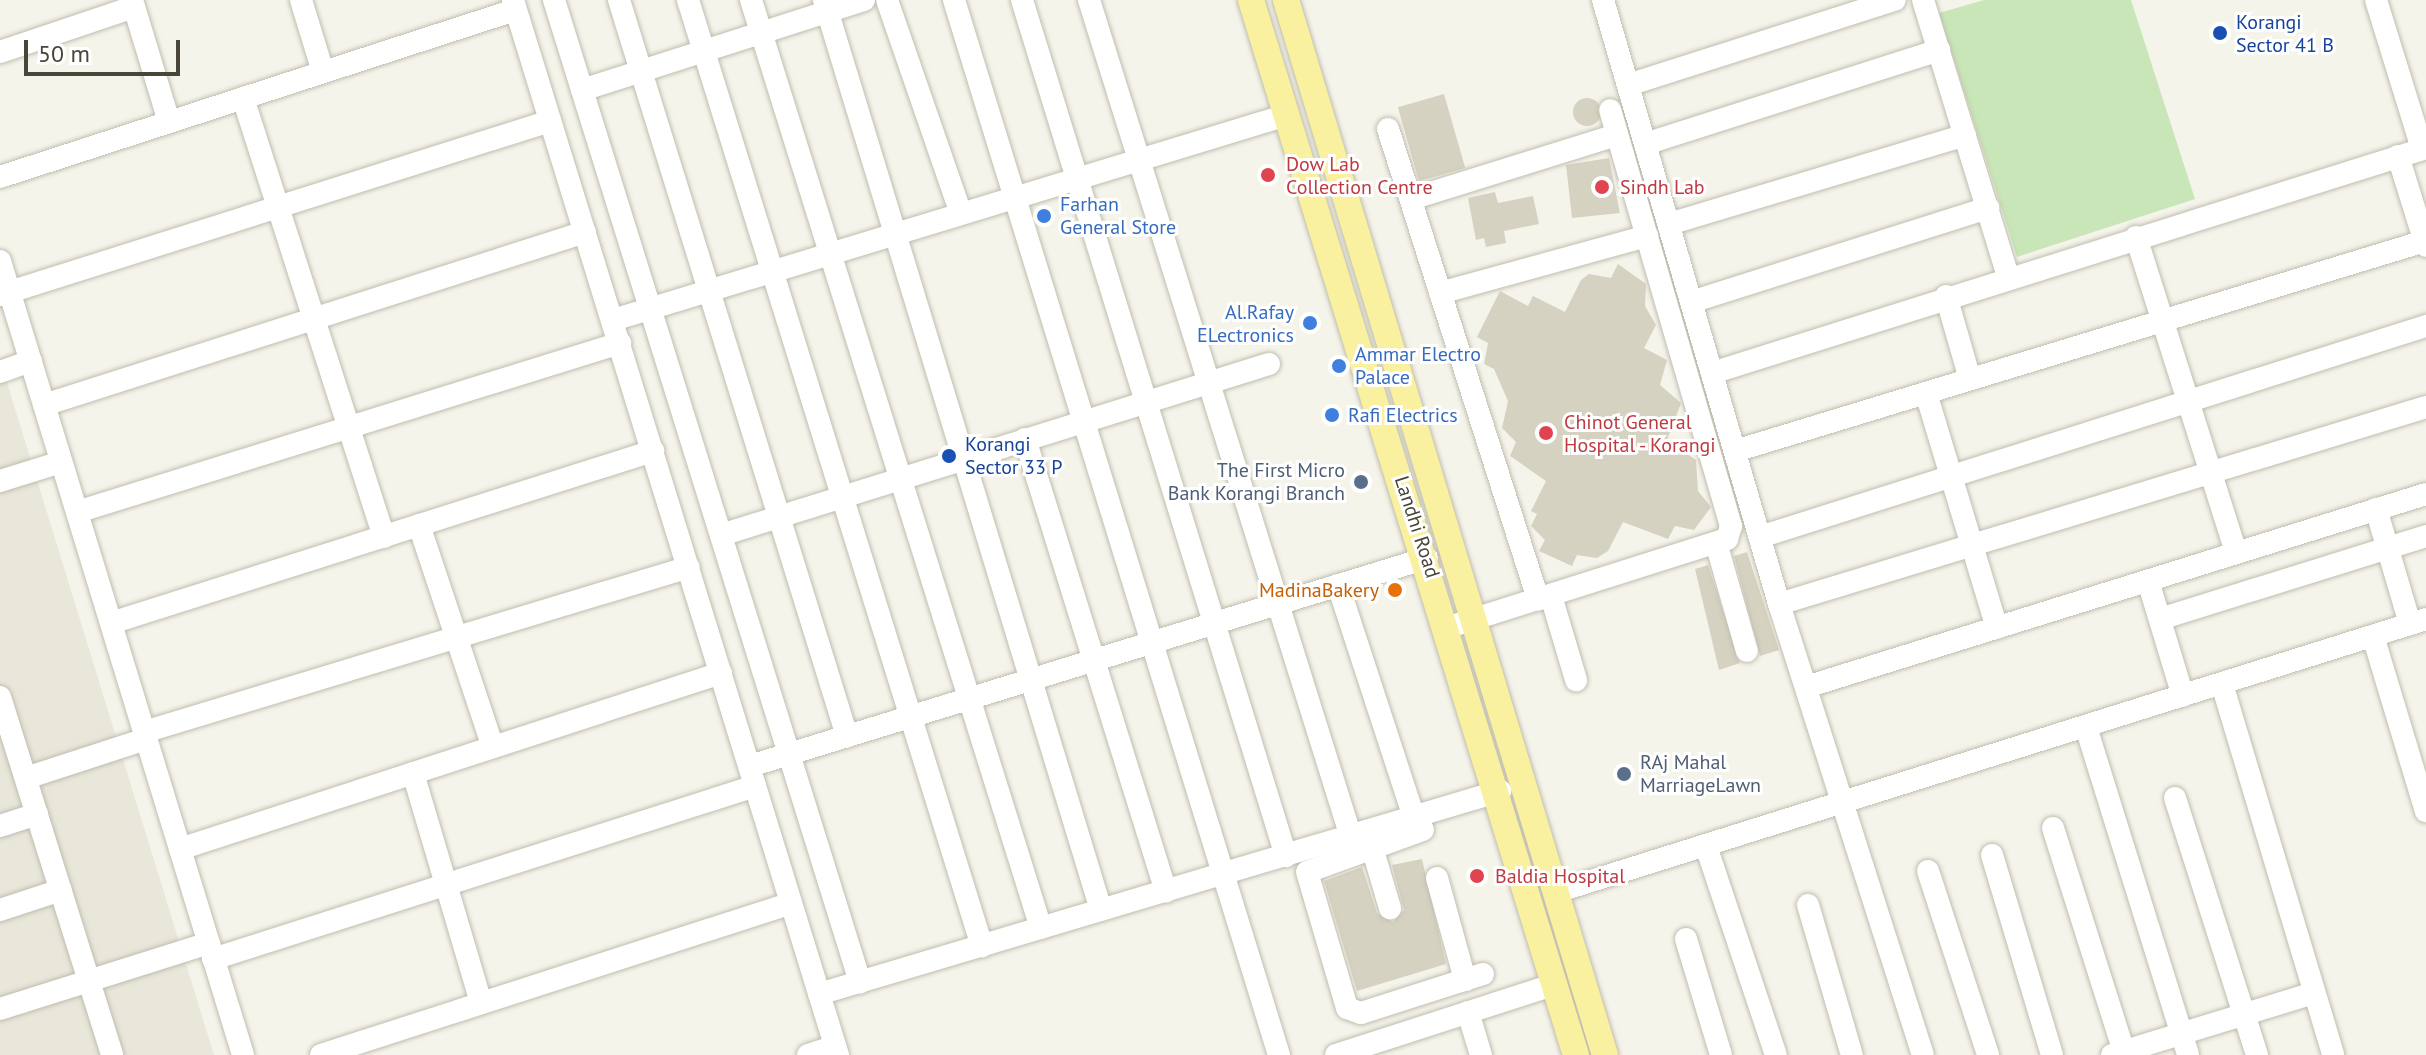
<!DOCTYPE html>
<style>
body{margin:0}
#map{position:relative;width:2426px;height:1055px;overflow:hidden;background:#f5f4eb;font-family:"PT Sans",sans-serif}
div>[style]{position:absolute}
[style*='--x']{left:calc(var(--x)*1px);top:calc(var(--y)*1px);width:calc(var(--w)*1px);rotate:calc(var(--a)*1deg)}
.residential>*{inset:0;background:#e8e7da}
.green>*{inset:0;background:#c8e6b7}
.building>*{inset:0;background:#d6d2c1;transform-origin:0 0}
.round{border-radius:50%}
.roads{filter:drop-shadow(0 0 2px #c0bdae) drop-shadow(0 0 2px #c0bdae)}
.minor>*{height:22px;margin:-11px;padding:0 11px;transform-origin:11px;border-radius:11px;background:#fff}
.major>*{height:26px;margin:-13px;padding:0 13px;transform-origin:13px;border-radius:13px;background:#f9f0a0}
.dots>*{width:22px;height:22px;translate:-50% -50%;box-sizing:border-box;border:4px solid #fff;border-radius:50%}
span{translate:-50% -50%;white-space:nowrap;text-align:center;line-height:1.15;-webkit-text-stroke:6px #fff;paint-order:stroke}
.transit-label{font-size:20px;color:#164399}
.left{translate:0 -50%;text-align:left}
.health-label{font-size:20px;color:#be3a42}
.shop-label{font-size:20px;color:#366cbe}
.right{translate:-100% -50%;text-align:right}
.service-label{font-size:20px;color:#4e5e75}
.street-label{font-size:20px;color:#494639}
.food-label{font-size:20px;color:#c56008}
.scale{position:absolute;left:24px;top:40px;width:156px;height:36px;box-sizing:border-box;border:4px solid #494639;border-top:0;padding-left:10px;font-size:24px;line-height:28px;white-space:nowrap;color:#494639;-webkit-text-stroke:6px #fff;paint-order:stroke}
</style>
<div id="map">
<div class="residential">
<div style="clip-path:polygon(0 360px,214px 1055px,0 1055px)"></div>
</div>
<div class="green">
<div style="clip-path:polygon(1984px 0,2131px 0,2195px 199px,2017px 257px,1939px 13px)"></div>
</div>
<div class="building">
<div style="left:1444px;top:94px;width:77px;height:48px;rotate:74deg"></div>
<div class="round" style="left:1573px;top:98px;width:28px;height:28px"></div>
<div style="clip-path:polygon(1609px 158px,1620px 213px,1572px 218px,1566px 165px)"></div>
<div style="clip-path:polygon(1495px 192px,1498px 203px,1533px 196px,1539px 224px,1504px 231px,1506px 243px,1486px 247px,1484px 238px,1476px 240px,1468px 198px)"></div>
<div style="clip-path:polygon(1618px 264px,1646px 284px,1645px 306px,1656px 325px,1644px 348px,1667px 360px,1660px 385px,1681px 403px,1667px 440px,1696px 460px,1698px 491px,1711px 507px,1694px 530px,1675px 526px,1668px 539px,1623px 522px,1608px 551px,1597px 558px,1577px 555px,1572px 566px,1539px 551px,1545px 540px,1531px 526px,1537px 514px,1531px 511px,1546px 481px,1510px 456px,1516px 442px,1502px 428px,1508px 401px,1494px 369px,1484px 364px,1488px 343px,1477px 337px,1500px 291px,1528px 306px,1533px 296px,1565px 312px,1581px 280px,1589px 274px,1611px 278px)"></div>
<div style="clip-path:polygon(1747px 552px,1779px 650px,1760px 656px,1734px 556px)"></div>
<div style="clip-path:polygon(1708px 565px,1740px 663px,1719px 670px,1695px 569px)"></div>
<div style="clip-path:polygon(1422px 859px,1446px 964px,1357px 991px,1324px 881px,1362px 867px,1377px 913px,1393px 922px,1404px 910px,1392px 865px)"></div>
</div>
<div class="roads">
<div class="minor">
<div style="--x:132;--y:0;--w:127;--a:73.1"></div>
<div style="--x:301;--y:0;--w:75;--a:73"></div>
<div style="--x:513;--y:0;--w:1104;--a:72.88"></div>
<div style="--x:554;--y:0;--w:1029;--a:72.69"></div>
<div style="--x:619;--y:0;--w:771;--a:72.79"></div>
<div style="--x:688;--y:0;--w:991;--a:72.74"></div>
<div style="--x:751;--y:0;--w:972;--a:72.65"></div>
<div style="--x:824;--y:0;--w:951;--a:73.07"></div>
<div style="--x:887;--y:0;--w:226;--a:70.9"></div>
<div style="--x:954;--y:0;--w:1104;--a:72.88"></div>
<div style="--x:1022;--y:0;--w:896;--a:72.86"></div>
<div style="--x:1089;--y:0;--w:877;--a:72.62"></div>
<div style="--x:1603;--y:0;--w:629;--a:73.75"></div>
<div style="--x:1779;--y:604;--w:473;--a:72.3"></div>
<div style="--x:1923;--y:0;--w:289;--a:72.9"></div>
<div style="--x:2376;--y:0;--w:156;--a:72.8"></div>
<div style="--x:0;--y:52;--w:141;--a:-18.6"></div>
<div style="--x:1628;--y:85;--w:280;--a:-17.7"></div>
<div style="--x:582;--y:90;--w:296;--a:-17.7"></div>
<div style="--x:243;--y:98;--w:461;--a:72.2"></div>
<div style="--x:1388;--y:129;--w:494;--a:72.3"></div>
<div style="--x:1645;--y:144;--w:309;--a:-17.7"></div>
<div style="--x:2398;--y:156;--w:94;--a:72.7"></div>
<div style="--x:0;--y:177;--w:541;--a:-17.97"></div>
<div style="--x:1411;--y:199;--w:216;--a:-17.3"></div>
<div style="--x:1669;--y:224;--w:309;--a:-16.7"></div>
<div style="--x:2136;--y:237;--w:331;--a:72.4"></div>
<div style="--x:0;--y:261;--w:830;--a:72.98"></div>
<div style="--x:1440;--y:293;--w:215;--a:-15.4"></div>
<div style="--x:0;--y:295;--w:577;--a:-17.56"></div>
<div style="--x:1946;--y:296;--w:86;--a:73.9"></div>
<div style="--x:1691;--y:302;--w:312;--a:-17.6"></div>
<div style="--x:613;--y:320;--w:704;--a:-16.92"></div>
<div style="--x:0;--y:372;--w:33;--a:-20"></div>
<div style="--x:1712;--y:373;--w:749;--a:-17.49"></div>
<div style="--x:1926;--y:393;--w:245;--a:73.2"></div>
<div style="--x:44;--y:405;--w:568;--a:-17.73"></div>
<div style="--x:1025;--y:439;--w:474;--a:72.7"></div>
<div style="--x:1735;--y:451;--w:721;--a:-16.93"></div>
<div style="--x:0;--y:481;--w:64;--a:-17.3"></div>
<div style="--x:2376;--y:509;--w:120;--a:73.5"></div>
<div style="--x:77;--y:512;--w:569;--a:-17.29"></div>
<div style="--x:419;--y:525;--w:234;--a:71.6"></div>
<div style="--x:721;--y:535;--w:574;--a:-17.33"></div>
<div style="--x:1760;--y:537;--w:699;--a:-17.58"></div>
<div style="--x:1717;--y:546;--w:109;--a:74.1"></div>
<div style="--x:2148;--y:581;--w:120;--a:73.1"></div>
<div style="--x:1338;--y:585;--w:244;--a:71.9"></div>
<div style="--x:1551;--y:596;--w:88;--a:73.4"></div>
<div style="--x:1779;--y:604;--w:676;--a:-16.93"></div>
<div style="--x:2160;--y:619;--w:279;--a:-17.3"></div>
<div style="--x:111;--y:623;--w:569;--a:-17.61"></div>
<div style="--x:1449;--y:627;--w:292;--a:-17.6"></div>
<div style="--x:1727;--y:539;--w:14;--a:-73"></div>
<div style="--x:1731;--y:526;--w:433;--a:-106.2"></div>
<div style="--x:2373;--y:636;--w:183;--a:73.2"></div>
<div style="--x:2222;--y:684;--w:387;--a:73.3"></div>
<div style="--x:1806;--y:687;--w:649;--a:-17.29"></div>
<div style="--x:0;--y:697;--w:375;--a:72.6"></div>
<div style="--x:2086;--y:727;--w:343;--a:72.7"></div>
<div style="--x:144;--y:732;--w:569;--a:-16.84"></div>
<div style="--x:750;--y:766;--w:708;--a:-17.08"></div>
<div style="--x:413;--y:773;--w:240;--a:73.5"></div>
<div style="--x:26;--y:778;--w:126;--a:-18"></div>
<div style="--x:2175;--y:798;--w:270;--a:72.3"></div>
<div style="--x:0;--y:826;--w:39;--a:-18"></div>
<div style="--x:2053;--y:828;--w:238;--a:72.4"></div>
<div style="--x:1423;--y:830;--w:123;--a:160.1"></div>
<div style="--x:1307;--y:872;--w:142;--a:73.6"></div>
<div style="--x:1347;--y:1008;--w:15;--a:20"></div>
<div style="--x:1361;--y:1013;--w:128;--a:-17.7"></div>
<div style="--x:1706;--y:846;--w:220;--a:71.5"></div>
<div style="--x:1372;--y:847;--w:64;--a:73.6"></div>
<div style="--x:180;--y:849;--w:569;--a:-18.02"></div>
<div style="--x:1992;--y:855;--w:209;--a:73.3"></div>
<div style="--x:1928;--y:871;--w:194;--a:71.9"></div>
<div style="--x:1437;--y:878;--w:106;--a:74.6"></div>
<div style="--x:1556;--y:892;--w:912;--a:-17.42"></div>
<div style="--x:1808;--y:905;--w:156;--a:73.7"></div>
<div style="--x:0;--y:910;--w:64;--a:-18.2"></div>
<div style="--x:1686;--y:939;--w:121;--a:73.2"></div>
<div style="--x:213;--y:959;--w:569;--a:-17.7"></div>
<div style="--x:819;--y:994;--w:711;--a:-16.6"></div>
<div style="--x:0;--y:1009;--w:219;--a:-17.5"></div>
<div style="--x:1468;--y:1012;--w:45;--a:73.2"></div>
<div style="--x:321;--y:1055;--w:494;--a:-17.9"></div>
<div style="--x:808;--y:1055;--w:28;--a:-18"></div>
<div style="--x:1336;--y:1055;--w:231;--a:-17.9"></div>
<div style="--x:2112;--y:1055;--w:211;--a:-17.1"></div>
</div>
<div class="major">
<div style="--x:1251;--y:0;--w:1104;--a:72.88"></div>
<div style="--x:1286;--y:0;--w:1102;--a:73.18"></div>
</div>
</div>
<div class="dots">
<div style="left:2220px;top:33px;background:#1a4fb4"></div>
<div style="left:1268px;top:175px;background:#e0444e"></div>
<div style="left:1602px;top:187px;background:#e0444e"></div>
<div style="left:1044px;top:216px;background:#3f7fe0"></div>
<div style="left:1310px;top:323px;background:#3f7fe0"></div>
<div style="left:1339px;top:366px;background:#3f7fe0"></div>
<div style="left:1332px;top:415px;background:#3f7fe0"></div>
<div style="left:1546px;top:433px;background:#e0444e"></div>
<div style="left:949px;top:456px;background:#1a4fb4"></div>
<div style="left:1361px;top:482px;background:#5c6f8a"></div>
<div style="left:1395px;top:590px;background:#e8710a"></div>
<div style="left:1624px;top:774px;background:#5c6f8a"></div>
<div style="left:1477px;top:876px;background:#e0444e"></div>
</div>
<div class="transit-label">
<span class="left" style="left:2236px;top:34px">Korangi<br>Sector 41 B</span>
<span class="left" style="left:965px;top:456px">Korangi<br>Sector 33 P</span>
</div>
<div class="health-label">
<span class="left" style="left:1286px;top:176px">Dow Lab<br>Collection Centre</span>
<span class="left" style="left:1620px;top:187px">Sindh Lab</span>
<span class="left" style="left:1564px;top:434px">Chinot General<br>Hospital - Korangi</span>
<span class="left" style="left:1495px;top:876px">Baldia Hospital</span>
</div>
<div class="shop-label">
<span class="left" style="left:1060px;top:216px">Farhan<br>General Store</span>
<span class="right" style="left:1294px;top:324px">Al.Rafay<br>ELectronics</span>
<span class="left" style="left:1355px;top:366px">Ammar Electro<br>Palace</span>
<span class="left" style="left:1348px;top:415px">Rafi Electrics</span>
</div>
<div class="service-label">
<span class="right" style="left:1345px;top:482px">The First Micro<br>Bank Korangi Branch</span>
<span class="left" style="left:1640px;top:774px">RAj Mahal<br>MarriageLawn</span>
</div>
<div class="street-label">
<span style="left:1417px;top:527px;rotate:72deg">Landhi Road</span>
</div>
<div class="food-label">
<span class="right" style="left:1379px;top:590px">MadinaBakery</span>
</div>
<div class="scale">50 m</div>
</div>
